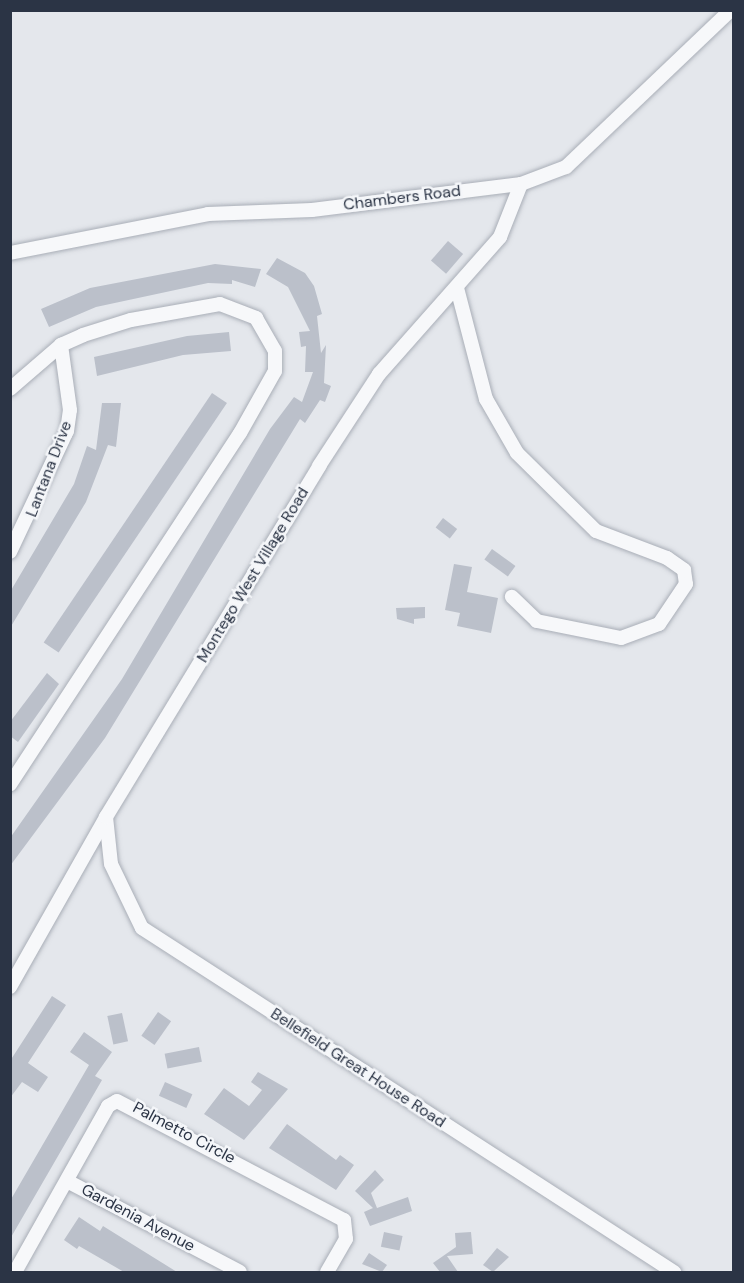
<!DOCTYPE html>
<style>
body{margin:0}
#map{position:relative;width:744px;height:1283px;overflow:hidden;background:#e4e7ec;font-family:"DM Sans",sans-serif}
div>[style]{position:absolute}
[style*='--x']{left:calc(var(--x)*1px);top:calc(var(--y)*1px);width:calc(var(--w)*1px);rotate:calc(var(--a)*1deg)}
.building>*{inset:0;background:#bbc0ca;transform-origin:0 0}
.roads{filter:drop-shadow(0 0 2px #a9aeb7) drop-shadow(0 0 2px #a9aeb7)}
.minor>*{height:14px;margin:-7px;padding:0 7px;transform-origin:7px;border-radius:7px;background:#f7f8fa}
span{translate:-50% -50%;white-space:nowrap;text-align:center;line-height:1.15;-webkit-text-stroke:5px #f4f6f9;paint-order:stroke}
.street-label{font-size:16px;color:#2b3445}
.frame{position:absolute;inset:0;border:12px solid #2b3445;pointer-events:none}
</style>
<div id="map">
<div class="building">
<div style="left:448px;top:241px;width:20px;height:26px;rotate:41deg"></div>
<div style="clip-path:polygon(277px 258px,305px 273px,314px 286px,322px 314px,317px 316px,321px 353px,326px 345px,324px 383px,331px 386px,325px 402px,320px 400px,305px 423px,300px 419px,105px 738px,10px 866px,10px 838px,122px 679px,270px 429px,294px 397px,302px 402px,313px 372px,305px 372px,306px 346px,301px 347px,299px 332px,310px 331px,288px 287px,266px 274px)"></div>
<div style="clip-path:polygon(215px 264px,261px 269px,255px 287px,232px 280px,232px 284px,208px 283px,96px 307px,49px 327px,41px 309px,90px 288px)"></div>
<div style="clip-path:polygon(229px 332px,231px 351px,183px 355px,97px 376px,94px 357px,187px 336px)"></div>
<div style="left:212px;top:393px;width:18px;height:301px;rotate:34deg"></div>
<div style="clip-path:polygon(102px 403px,121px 403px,116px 447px,108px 445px,86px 502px,10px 628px,10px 592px,74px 484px,87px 446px,96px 450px)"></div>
<div style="left:443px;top:518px;width:18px;height:12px;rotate:38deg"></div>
<div style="left:492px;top:549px;width:29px;height:13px;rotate:36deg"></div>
<div style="clip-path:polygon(454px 564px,472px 567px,467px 592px,498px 598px,491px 633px,457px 626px,460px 613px,445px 610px)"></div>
<div style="clip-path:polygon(425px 607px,425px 618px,414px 619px,414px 624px,397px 619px,396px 608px)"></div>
<div style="clip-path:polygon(47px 673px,59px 684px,18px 742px,10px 736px,10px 722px)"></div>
<div style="clip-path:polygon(52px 996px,66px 1005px,28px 1063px,48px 1077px,38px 1092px,22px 1082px,10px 1098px,10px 1061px)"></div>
<div style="left:158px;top:1012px;width:16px;height:29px;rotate:35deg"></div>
<div style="left:122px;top:1013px;width:29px;height:15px;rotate:78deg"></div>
<div style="clip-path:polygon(84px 1032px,112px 1052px,95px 1076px,102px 1080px,10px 1239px,10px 1201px,89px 1065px,70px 1052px)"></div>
<div style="left:199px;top:1047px;width:15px;height:35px;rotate:79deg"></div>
<div style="clip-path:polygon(258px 1072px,288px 1089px,244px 1140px,204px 1114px,224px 1088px,249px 1106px,262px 1090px,251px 1082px)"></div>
<div style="left:165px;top:1082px;width:30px;height:15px;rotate:24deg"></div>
<div style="clip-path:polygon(287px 1124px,336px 1160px,340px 1155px,354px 1165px,336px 1190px,269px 1148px)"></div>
<div style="clip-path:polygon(375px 1170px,384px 1180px,371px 1193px,377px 1208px,408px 1197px,412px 1211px,370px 1226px,364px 1212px,373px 1208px,355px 1191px)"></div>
<div style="clip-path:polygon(79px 1217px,100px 1231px,103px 1226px,177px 1272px,124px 1272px,79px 1246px,77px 1249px,64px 1240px)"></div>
<div style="left:384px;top:1232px;width:19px;height:15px;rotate:12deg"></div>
<div style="clip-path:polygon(471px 1232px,473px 1254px,447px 1256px,458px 1272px,440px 1272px,433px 1263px,456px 1247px,455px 1233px)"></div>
<div style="clip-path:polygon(497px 1248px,509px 1257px,493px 1272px,483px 1265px)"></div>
<div style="clip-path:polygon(369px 1253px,387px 1265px,382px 1272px,362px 1264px)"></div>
</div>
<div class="roads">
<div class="minor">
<div style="--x:10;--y:253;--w:202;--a:-11.1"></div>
<div style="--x:208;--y:214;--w:104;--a:-2.2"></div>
<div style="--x:312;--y:210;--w:211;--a:-7.1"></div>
<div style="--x:521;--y:184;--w:48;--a:-20.7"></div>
<div style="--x:566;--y:167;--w:228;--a:-43.6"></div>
<div style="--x:457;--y:288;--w:115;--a:75.4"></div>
<div style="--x:486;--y:399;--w:62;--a:60.1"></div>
<div style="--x:517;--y:453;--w:111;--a:44.6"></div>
<div style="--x:596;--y:531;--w:76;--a:20.8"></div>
<div style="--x:667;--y:558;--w:21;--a:35"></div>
<div style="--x:684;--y:570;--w:14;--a:82"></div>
<div style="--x:686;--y:584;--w:48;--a:124"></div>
<div style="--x:659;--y:624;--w:40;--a:159.8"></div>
<div style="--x:621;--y:638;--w:86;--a:-168.6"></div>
<div style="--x:537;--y:621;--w:35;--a:-136"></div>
<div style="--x:10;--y:389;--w:67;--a:-40.8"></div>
<div style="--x:61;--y:345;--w:24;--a:-24"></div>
<div style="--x:83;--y:335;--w:50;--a:-17.4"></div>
<div style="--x:131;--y:320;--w:90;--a:-10.2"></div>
<div style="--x:220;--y:304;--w:39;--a:21"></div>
<div style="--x:256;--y:318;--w:38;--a:60"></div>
<div style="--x:275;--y:351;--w:20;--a:90"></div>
<div style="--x:275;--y:371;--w:71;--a:119.4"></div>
<div style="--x:240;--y:433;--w:420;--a:123.2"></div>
<div style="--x:10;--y:552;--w:134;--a:-64.8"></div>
<div style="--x:67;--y:431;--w:21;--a:-82"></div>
<div style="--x:70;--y:410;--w:66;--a:-97.9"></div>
<div style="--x:106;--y:817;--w:47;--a:83.9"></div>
<div style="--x:111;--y:864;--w:71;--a:64.2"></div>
<div style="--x:142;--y:928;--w:634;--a:32.89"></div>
<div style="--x:10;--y:987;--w:195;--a:-60.5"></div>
<div style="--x:106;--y:817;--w:411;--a:-58.7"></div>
<div style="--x:319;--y:466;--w:110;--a:-56.9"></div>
<div style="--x:379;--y:374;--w:183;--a:-48.5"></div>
<div style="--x:500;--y:237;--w:57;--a:-68.4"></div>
<div style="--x:67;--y:1181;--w:195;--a:27.7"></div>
<div style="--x:15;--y:1272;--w:190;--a:-60.7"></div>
<div style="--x:108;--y:1106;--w:10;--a:-29"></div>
<div style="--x:117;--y:1101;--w:256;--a:27.7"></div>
<div style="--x:344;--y:1220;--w:19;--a:84"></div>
<div style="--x:346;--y:1239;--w:38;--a:120"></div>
</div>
</div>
<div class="street-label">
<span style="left:402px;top:198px;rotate:-7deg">Chambers Road</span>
<span style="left:49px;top:469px;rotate:-69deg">Lantana Drive</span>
<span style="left:253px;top:575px;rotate:-59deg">Montego West Village Road</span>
<span style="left:358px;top:1068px;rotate:33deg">Bellefield Great House Road</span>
<span style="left:184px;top:1133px;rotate:28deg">Palmetto Circle</span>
<span style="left:138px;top:1218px;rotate:28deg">Gardenia Avenue</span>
</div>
<div class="frame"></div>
</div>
